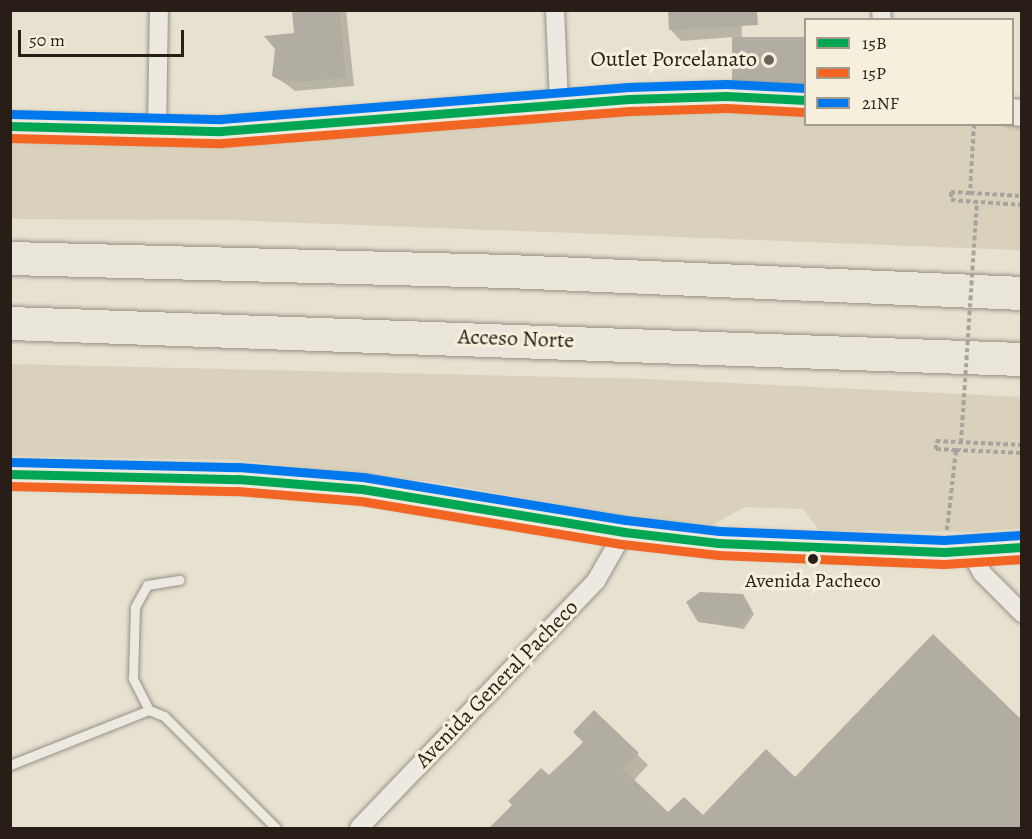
<!DOCTYPE html>
<style>
body{margin:0}
#map{position:relative;width:1032px;height:839px;overflow:hidden;background:#e7e1d0;font-family:Alegreya,serif}
div>[style]{position:absolute}
[style*='--x']{left:calc(var(--x)*1px);top:calc(var(--y)*1px);width:calc(var(--w)*1px);rotate:calc(var(--a)*1deg)}
.green>*{inset:0;background:#d9d1bb}
.shadow>*{inset:0;background:#0003}
.building>*{inset:0;background:#b2ada2;transform-origin:0 0}
.path>*{height:4px;margin-top:-2px;transform-origin:0;background:repeating-linear-gradient(90deg,#a7a49d 0 4.5px,transparent 0 7.5px)}
.roads{filter:drop-shadow(0 0 2px #969187) drop-shadow(0 0 2px #969187)}
.lane>*{height:9px;margin:-4.5px;padding:0 4.5px;transform-origin:4.5px;border-radius:4.5px;background:#ece9e0}
.street>*{height:18px;margin:-9px;padding:0 9px;transform-origin:9px;border-radius:9px;background:#ece9e0}
.secondary>*{height:26px;margin:-13px;padding:0 13px;transform-origin:13px;border-radius:13px;background:#ece9e0}
.highway>*{height:33px;margin:-16.5px;padding:0 16.5px;transform-origin:16.5px;border-radius:16.5px;background:#e9e5db}
.path-bridge>*{height:4px;margin-top:-2px;transform-origin:0;background:repeating-linear-gradient(90deg,#a7a49d 0 4.5px,transparent 0 7.5px)}
.bus-1>*{height:9px;margin:-4.5px;padding:0 4.5px;transform-origin:4.5px;border-radius:4.5px;background:#00a651}
.bus-2>*{height:9px;margin:-4.5px;padding:0 4.5px;transform-origin:4.5px;border-radius:4.5px;background:#f26522}
.bus-3>*{height:9px;margin:-4.5px;padding:0 4.5px;transform-origin:4.5px;border-radius:4.5px;background:#0079ef}
.dots>*{width:16px;height:16px;translate:-50% -50%;box-sizing:border-box;border:3px solid #f5efdb;border-radius:50%}
span{translate:-50% -50%;white-space:nowrap;text-align:center;line-height:1.15;-webkit-text-stroke:6px #f5efdb;paint-order:stroke}
.bus-label{font-size:20px;color:#291d18}
.poi-label{font-size:22px;color:#291d18}
.right{translate:-100% -50%;text-align:right}
.street-label{font-size:22px;color:#291d18}
.frame{position:absolute;inset:0;border:12px solid #291d18;pointer-events:none}
.legend{position:absolute;left:804px;top:18px;width:210px;height:108px;box-sizing:border-box;background:#f5efdb;border:2px solid #a39b8d;margin:0;padding:8px 10px;list-style:none;font-size:18px;color:#291d18}
.legend li{display:flex;align-items:center;gap:12px;height:30px}
.legend b{width:30px;border:2px solid #a39b8d}
.scale{position:absolute;left:18px;top:30px;width:166px;height:27px;box-sizing:border-box;border:3px solid #291d18;border-top:0;padding-left:8px;font-size:18px;line-height:21px;white-space:nowrap;color:#291d18;-webkit-text-stroke:4px #f5efdb;paint-order:stroke}
</style>
<div id="map">
<div class="green">
<div style="clip-path:polygon(708px 104px,805px 109px,806px 124px,1021px 125px,1021px 250px,227px 220px,11px 219px,11px 133px)"></div>
<div style="clip-path:polygon(11px 364px,649px 379px,1021px 397px,1021px 528px,973px 532px,819px 530px,803px 509px,745px 507px,712px 525px,645px 519px,432px 482px,236px 460px,11px 456px)"></div>
</div>
<div class="shadow">
<div style="clip-path:polygon(293px 10px,346px 10px,354px 86px,295px 91px,274px 75px,296px 34px)"></div>
<div style="clip-path:polygon(741px 10px,742px 39px,806px 39px,806px 90px,742px 89px,734px 81px,734px 37px,681px 41px,670px 29px)"></div>
<div style="clip-path:polygon(745px 598px,754px 614px,744px 629px,699px 622px)"></div>
<div style="clip-path:polygon(594px 712px,648px 765px,633px 781px,668px 814px,703px 817px,795px 779px,1022px 722px,1022px 828px,492px 828px,584px 742px)"></div>
</div>
<div class="building">
<div style="clip-path:polygon(292px 10px,340px 10px,346px 78px,285px 83px,272px 76px,275px 49px,264px 36px,294px 33px)"></div>
<div style="clip-path:polygon(668px 10px,757px 10px,758px 25px,669px 30px)"></div>
<div style="left:806px;top:37px;width:46px;height:74px;rotate:90deg"></div>
<div style="clip-path:polygon(700px 592px,743px 594px,752px 611px,741px 627px,698px 622px,686px 602px)"></div>
<div style="clip-path:polygon(933px 634px,1022px 720px,1022px 828px,489px 828px,512px 805px,508px 801px,541px 768px,550px 776px,583px 742px,573px 732px,594px 710px,639px 753px,623px 769px,668px 812px,684px 797px,703px 815px,766px 749px,795px 777px)"></div>
</div>
<div class="path">
<div style="--x:974;--y:124;--w:69;--a:93.3"></div>
<div style="--x:970;--y:193;--w:52;--a:3.3"></div>
<div style="--x:970;--y:193;--w:19;--a:-177"></div>
<div style="--x:951;--y:192;--w:8;--a:90"></div>
<div style="--x:951;--y:200;--w:71;--a:4"></div>
<div style="--x:956;--y:450;--w:20;--a:-177"></div>
<div style="--x:936;--y:449;--w:8;--a:-90"></div>
<div style="--x:936;--y:441;--w:86;--a:2.7"></div>
<div style="--x:947;--y:530;--w:81;--a:-83.6"></div>
<div style="--x:956;--y:450;--w:66;--a:2.6"></div>
</div>
<div class="roads">
<div class="lane">
<div style="--x:149;--y:710;--w:36;--a:-117"></div>
<div style="--x:133;--y:678;--w:71;--a:-88.4"></div>
<div style="--x:135;--y:607;--w:25;--a:-61"></div>
<div style="--x:147;--y:585;--w:33;--a:-9"></div>
<div style="--x:10;--y:765;--w:149;--a:-21.6"></div>
<div style="--x:149;--y:710;--w:16;--a:22"></div>
<div style="--x:164;--y:716;--w:158;--a:45"></div>
</div>
<div class="street">
<div style="--x:555;--y:10;--w:93;--a:87.5"></div>
<div style="--x:881;--y:10;--w:10;--a:84"></div>
<div style="--x:157;--y:131;--w:121;--a:-89.1"></div>
<div style="--x:970;--y:551;--w:25;--a:61"></div>
<div style="--x:982;--y:573;--w:57;--a:45"></div>
<div style="--x:359;--y:828;--w:342;--a:-46.2"></div>
<div style="--x:596;--y:581;--w:56;--a:-60.3"></div>
</div>
<div class="secondary">
<div style="--x:1012;--y:112;--w:10;--a:6"></div>
<div style="--x:10;--y:126;--w:211;--a:1.4"></div>
<div style="--x:221;--y:131;--w:409;--a:-4.5"></div>
<div style="--x:629;--y:99;--w:97;--a:-1.8"></div>
<div style="--x:726;--y:96;--w:80;--a:2.9"></div>
<div style="--x:10;--y:474;--w:228;--a:1.3"></div>
<div style="--x:238;--y:479;--w:124;--a:4.6"></div>
<div style="--x:362;--y:489;--w:266;--a:9.3"></div>
<div style="--x:624;--y:532;--w:95;--a:6.7"></div>
<div style="--x:718;--y:543;--w:226;--a:2.3"></div>
<div style="--x:944;--y:552;--w:78;--a:-3.7"></div>
</div>
<div class="highway">
<div style="--x:10;--y:258;--w:498;--a:1.5"></div>
<div style="--x:508;--y:271;--w:514;--a:2.45"></div>
<div style="--x:10;--y:323;--w:1013;--a:2.04"></div>
</div>
</div>
<div class="path-bridge">
<div style="--x:961;--y:442;--w:241;--a:-86.2"></div>
</div>
<div class="bus-1">
<div style="--x:10;--y:126;--w:211;--a:1.4"></div>
<div style="--x:221;--y:131;--w:409;--a:-4.5"></div>
<div style="--x:629;--y:99;--w:97;--a:-1.8"></div>
<div style="--x:726;--y:96;--w:80;--a:2.9"></div>
<div style="--x:10;--y:474;--w:228;--a:1.3"></div>
<div style="--x:238;--y:479;--w:124;--a:4.6"></div>
<div style="--x:362;--y:489;--w:266;--a:9.3"></div>
<div style="--x:624;--y:532;--w:95;--a:6.7"></div>
<div style="--x:718;--y:543;--w:226;--a:2.3"></div>
<div style="--x:944;--y:552;--w:78;--a:-3.7"></div>
</div>
<div class="bus-2">
<div style="--x:10;--y:138;--w:212;--a:1.4"></div>
<div style="--x:222;--y:143;--w:409;--a:-4.5"></div>
<div style="--x:630;--y:111;--w:96;--a:-1.8"></div>
<div style="--x:726;--y:108;--w:79;--a:2.9"></div>
<div style="--x:10;--y:486;--w:227;--a:1.3"></div>
<div style="--x:237;--y:491;--w:124;--a:4.6"></div>
<div style="--x:361;--y:501;--w:265;--a:9.4"></div>
<div style="--x:622;--y:544;--w:97;--a:6.5"></div>
<div style="--x:718;--y:555;--w:226;--a:2.3"></div>
<div style="--x:944;--y:564;--w:78;--a:-3.7"></div>
</div>
<div class="bus-3">
<div style="--x:10;--y:114;--w:211;--a:1.4"></div>
<div style="--x:221;--y:119;--w:409;--a:-4.5"></div>
<div style="--x:629;--y:87;--w:97;--a:-1.8"></div>
<div style="--x:726;--y:84;--w:80;--a:2.9"></div>
<div style="--x:10;--y:462;--w:228;--a:1.3"></div>
<div style="--x:238;--y:467;--w:125;--a:4.6"></div>
<div style="--x:363;--y:477;--w:266;--a:9.3"></div>
<div style="--x:626;--y:520;--w:94;--a:6.7"></div>
<div style="--x:719;--y:531;--w:225;--a:2.3"></div>
<div style="--x:944;--y:540;--w:77;--a:-3.7"></div>
</div>
<div class="dots">
<div style="left:769px;top:60px;background:#6c6258"></div>
<div style="left:813px;top:559px;background:#291d18"></div>
</div>
<div class="bus-label">
<span style="left:813px;top:580px">Avenida Pacheco</span>
</div>
<div class="poi-label">
<span class="right" style="left:757px;top:60px">Outlet Porcelanato</span>
</div>
<div class="street-label">
<span style="left:516px;top:339px;rotate:2deg">Acceso Norte</span>
<span style="left:497px;top:684px;rotate:-46deg">Avenida General Pacheco</span>
</div>
<div class="frame"></div>
<ul class="legend">
<li><b style="height:8px;background:#00a651"></b>15B</li>
<li><b style="height:8px;background:#f26522"></b>15P</li>
<li><b style="height:8px;background:#0079ef"></b>21NF</li>
</ul>
<div class="scale">50 m</div>
</div>
